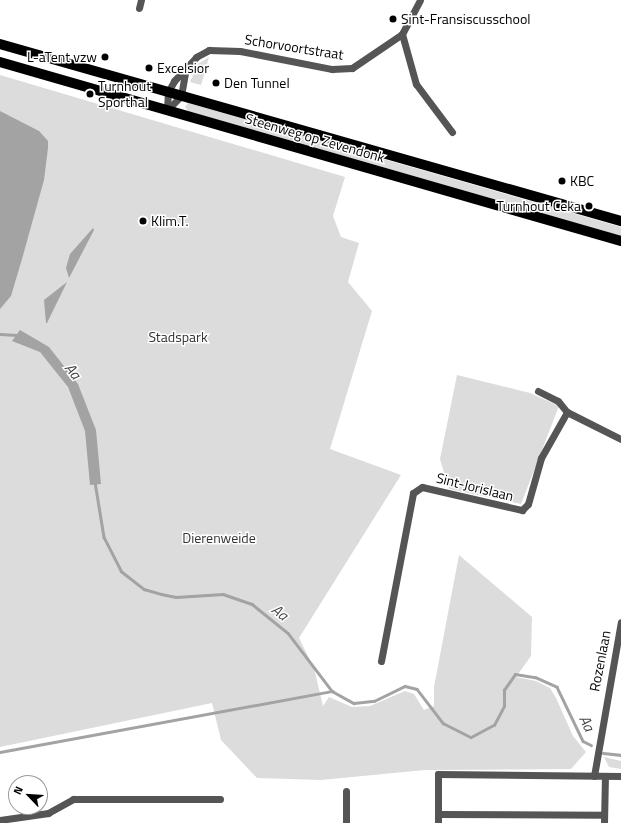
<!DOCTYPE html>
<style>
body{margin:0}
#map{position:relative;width:621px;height:823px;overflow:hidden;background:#fff;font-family:"Titillium Web",sans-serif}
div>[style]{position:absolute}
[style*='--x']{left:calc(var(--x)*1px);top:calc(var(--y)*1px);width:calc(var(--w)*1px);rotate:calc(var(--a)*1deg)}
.green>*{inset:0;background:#dcdcdc}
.water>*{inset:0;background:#a3a3a3}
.stream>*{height:2.5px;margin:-1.25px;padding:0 1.25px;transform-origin:1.25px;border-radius:1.25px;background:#a3a3a3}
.minor>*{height:7px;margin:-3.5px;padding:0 3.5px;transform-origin:3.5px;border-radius:3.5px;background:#555}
.primary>*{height:10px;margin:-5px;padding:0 5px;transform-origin:5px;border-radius:5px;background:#000}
.dots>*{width:11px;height:11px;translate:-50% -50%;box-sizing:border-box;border:2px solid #fff;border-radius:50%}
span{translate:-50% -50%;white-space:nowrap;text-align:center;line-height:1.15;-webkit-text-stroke:3px #fff;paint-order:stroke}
.poi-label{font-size:14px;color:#000}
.left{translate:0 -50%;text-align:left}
.right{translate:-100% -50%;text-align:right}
.street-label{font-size:14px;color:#000}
.park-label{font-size:14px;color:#333}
.water-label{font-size:15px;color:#444;font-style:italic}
.north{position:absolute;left:8px;top:775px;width:40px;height:40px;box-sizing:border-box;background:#fff;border:1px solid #999;border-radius:50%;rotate:295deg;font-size:11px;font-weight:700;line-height:16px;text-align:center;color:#000}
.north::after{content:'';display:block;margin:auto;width:14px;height:18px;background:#000;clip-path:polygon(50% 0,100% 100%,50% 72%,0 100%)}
</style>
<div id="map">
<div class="green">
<div style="clip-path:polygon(209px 57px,201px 85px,190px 82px,198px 64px)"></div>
<div style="clip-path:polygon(0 75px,345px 177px,333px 216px,341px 237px,359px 243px,348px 282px,372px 311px,330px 449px,401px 475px,299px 638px,314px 668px,323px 706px,329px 697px,352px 707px,370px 706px,405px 691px,414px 694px,424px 710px,434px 706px,434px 687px,459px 555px,532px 617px,531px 656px,516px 677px,536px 681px,550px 688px,556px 698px,573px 736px,586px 752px,571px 769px,425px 770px,321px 780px,257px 778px,221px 740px,212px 703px,0 747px)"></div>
<div style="clip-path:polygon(188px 103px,621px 227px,621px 236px,188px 111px,185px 107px)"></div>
<div style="clip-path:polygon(457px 375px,530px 393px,559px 406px,521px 504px,449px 489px,440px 459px)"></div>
<div style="clip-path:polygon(604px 757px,621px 761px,621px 769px,609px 767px)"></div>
<div style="clip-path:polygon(18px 807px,35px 807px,35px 808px,21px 813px)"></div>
</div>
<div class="water">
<div style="clip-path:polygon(0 111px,39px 131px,48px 141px,48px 148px,44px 180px,22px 259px,11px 296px,0 309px)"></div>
<div style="clip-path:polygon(93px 228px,94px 230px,69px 278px,66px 268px,70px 254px)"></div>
<div style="clip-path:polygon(67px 282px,47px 323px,46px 323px,44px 300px)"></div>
<div style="clip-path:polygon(20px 330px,49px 347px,78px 384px,96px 430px,101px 484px,90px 485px,85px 431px,68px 387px,40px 352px,12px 341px)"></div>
</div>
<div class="stream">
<div style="--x:0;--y:334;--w:17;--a:3"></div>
<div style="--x:95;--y:482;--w:56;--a:80.7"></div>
<div style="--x:104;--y:537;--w:38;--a:63"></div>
<div style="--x:121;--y:571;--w:29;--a:38"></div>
<div style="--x:144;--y:589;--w:18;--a:16"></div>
<div style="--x:161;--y:594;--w:15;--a:11"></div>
<div style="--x:176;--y:597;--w:47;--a:-3.7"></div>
<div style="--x:223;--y:594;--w:31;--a:19"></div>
<div style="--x:252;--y:604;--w:46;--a:38.9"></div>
<div style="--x:288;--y:633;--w:73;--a:52.8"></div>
<div style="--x:332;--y:691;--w:25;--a:29"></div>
<div style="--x:354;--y:703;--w:20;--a:-6"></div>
<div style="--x:374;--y:701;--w:34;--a:-26"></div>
<div style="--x:405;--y:686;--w:12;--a:14"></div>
<div style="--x:417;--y:689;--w:43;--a:52.6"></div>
<div style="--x:443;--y:723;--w:31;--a:27"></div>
<div style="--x:471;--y:737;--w:26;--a:-28"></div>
<div style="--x:494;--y:725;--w:21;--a:-62"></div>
<div style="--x:504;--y:706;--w:16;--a:-90"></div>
<div style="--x:504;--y:690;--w:19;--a:-55"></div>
<div style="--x:515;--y:674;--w:20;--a:9"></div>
<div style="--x:535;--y:677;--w:24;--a:24"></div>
<div style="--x:557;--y:687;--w:60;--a:64.3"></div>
<div style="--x:583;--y:741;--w:9;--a:27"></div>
<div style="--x:0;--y:752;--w:338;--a:-10.4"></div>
<div style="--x:603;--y:753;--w:18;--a:6"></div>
</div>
<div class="minor">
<div style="--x:139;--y:8;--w:8;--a:-76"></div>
<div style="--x:402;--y:34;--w:52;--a:74.4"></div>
<div style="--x:416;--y:84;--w:60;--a:53.1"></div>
<div style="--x:167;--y:110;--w:18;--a:-87"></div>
<div style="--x:168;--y:92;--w:13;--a:-61"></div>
<div style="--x:174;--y:81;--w:33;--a:-47"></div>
<div style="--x:196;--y:57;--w:15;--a:-28"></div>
<div style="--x:209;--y:50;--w:31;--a:2"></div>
<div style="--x:240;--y:51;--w:94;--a:11.1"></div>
<div style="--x:332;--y:69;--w:20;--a:-3"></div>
<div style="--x:352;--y:68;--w:60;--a:-34.2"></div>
<div style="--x:402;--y:34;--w:38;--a:-62"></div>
<div style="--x:167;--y:110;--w:20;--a:-45"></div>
<div style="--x:181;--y:96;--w:29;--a:-80"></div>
<div style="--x:538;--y:391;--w:22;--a:27"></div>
<div style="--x:558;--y:401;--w:14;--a:51"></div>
<div style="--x:381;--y:661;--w:171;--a:-79.2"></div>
<div style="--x:413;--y:493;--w:11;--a:-34"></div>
<div style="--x:422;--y:487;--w:103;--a:13"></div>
<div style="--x:522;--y:510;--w:8;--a:-45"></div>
<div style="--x:528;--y:504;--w:48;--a:-74.2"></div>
<div style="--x:541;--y:458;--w:53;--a:-60.5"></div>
<div style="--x:567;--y:412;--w:60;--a:26.6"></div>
<div style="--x:594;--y:776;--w:156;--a:-80.1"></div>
<div style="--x:438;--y:814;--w:166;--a:0.3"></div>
<div style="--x:0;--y:820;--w:49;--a:-8.3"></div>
<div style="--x:48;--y:813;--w:29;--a:-29"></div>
<div style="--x:73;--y:799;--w:147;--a:0"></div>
<div style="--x:346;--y:823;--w:32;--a:-90"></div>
<div style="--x:438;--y:823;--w:49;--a:-90"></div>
<div style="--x:438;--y:774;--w:183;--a:0.6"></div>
<div style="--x:604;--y:823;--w:47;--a:-88.8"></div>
</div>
<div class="primary">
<div style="--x:0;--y:44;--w:646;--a:15.91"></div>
<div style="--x:0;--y:62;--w:646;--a:16.08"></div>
</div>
<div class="dots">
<div style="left:393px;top:19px;background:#000"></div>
<div style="left:105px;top:57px;background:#000"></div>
<div style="left:149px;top:68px;background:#000"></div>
<div style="left:216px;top:83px;background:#000"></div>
<div style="left:90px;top:94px;background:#000"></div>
<div style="left:562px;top:181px;background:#000"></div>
<div style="left:589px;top:206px;background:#000"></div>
<div style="left:143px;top:221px;background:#000"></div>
</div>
<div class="poi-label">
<span class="left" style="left:401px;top:19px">Sint-Fransiscusschool</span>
<span class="right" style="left:97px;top:57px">L-aTent vzw</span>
<span class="left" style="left:157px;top:68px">Excelsior</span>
<span class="left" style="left:224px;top:83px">Den Tunnel</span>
<span class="left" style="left:98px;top:94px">Turnhout<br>Sporthal</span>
<span class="left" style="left:570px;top:181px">KBC</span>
<span class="right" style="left:581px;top:206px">Turnhout Ceka</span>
<span class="left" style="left:151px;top:221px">Klim.T.</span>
</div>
<div class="street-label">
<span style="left:294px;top:47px;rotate:9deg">Schorvoortstraat</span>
<span style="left:315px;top:138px;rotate:16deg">Steenweg op Zevendonk</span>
<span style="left:475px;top:487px;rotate:14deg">Sint-Jorislaan</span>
<span style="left:600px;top:661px;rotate:-79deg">Rozenlaan</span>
</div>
<div class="park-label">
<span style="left:178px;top:337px">Stadspark</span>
<span style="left:219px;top:538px">Dierenweide</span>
</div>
<div class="water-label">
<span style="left:73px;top:371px;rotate:52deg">Aa</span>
<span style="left:280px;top:612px;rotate:39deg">Aa</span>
<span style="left:587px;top:723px;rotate:63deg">Aa</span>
</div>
<div class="north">N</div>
</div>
